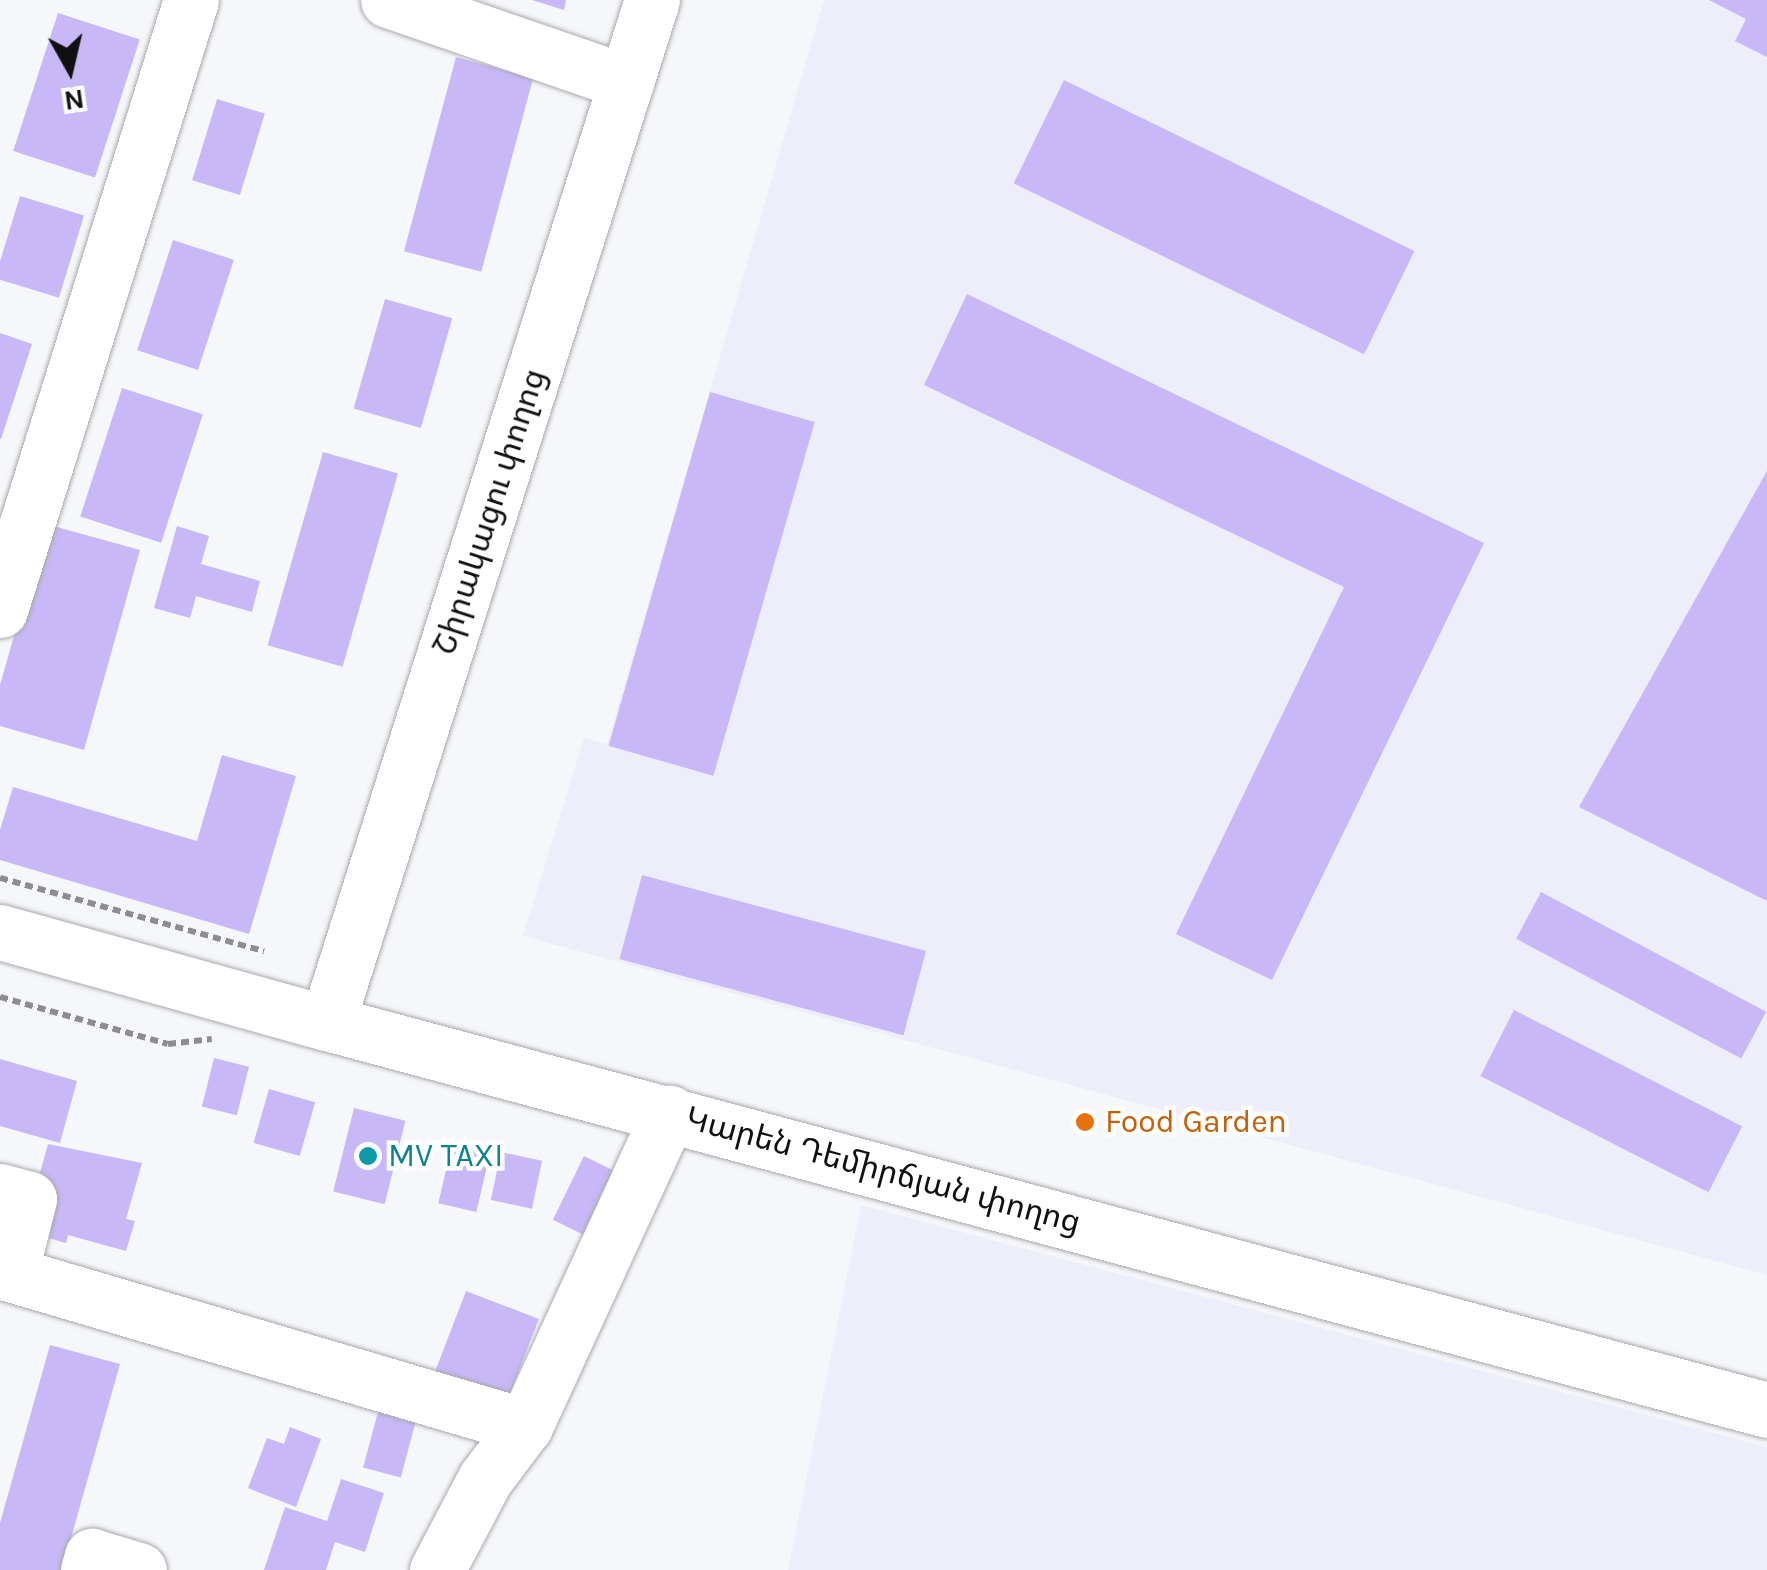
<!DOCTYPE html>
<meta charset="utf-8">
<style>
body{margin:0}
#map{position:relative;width:1767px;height:1570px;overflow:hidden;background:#f6f7fa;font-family:Karla,"Noto Sans Armenian",sans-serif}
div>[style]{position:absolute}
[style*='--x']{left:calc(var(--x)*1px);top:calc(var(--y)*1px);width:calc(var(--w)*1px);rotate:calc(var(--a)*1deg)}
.built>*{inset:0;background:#edeef9}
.building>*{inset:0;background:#c8b8f7;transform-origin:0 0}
.path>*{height:6px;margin-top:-3px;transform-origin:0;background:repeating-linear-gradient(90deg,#8d8d8f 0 8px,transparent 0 13px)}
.roads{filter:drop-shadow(0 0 2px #a9a9ac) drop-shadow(0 0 2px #a9a9ac)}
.minor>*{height:55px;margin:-27.5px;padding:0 27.5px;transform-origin:27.5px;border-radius:27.5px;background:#fff}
.major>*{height:55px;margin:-27.5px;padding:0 27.5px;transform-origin:27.5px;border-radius:27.5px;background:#fff}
.dots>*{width:28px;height:28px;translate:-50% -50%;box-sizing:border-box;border:5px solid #fff;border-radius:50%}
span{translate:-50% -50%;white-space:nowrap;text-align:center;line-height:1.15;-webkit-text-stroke:9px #fff;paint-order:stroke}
.street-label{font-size:32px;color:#101011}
.food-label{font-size:32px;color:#c56008}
.left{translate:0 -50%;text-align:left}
.culture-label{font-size:32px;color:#0d838f}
.north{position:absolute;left:20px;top:20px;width:100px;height:100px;-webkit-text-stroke:8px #fff;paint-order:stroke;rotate:172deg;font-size:28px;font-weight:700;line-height:40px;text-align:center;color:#101011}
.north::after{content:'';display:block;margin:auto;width:35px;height:45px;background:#101011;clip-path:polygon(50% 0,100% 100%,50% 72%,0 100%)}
</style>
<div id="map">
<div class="built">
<div style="clip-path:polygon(824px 0,1767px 0,1767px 1275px,523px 936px,584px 738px,607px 744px)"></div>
<div style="clip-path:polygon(861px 1205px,1767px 1447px,1767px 1570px,788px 1570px)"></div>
</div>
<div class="building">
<div style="clip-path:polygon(532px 0,566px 0,564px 10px)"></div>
<div style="clip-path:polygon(1709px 0,1767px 0,1767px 57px,1735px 41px,1746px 19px)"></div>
<div style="left:58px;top:13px;width:86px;height:145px;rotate:18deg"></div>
<div style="left:456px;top:57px;width:80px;height:201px;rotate:15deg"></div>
<div style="left:1064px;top:80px;width:390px;height:115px;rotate:26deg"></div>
<div style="left:217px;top:99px;width:50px;height:85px;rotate:17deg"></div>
<div style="left:20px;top:196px;width:67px;height:86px;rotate:17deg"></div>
<div style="left:173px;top:240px;width:64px;height:116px;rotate:18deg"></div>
<div style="clip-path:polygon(967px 294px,1484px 543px,1272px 980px,1176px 934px,1344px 587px,924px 385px)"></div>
<div style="left:385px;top:299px;width:70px;height:114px;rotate:16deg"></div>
<div style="clip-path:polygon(0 333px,32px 344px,1px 439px,0 439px)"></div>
<div style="left:122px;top:388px;width:85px;height:135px;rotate:18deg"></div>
<div style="left:710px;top:392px;width:109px;height:368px;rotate:16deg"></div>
<div style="left:323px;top:452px;width:78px;height:201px;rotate:16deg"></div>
<div style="clip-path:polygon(1767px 471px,1767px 901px,1579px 807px)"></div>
<div style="clip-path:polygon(46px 524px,140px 550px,84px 750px,0 726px,0 685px)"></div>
<div style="clip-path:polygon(177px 526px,209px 536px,201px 564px,260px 581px,252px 612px,196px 596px,190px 618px,154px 608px)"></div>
<div style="clip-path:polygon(222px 755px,296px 776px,249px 934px,0 860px,0 830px,13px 787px,197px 841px)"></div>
<div style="left:642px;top:875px;width:294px;height:87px;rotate:15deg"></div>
<div style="left:1541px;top:892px;width:255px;height:53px;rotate:28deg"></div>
<div style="left:1514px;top:1010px;width:256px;height:74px;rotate:27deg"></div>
<div style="left:214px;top:1058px;width:36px;height:50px;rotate:14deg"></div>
<div style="clip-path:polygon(0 1059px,77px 1081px,60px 1143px,0 1126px)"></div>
<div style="left:269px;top:1089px;width:48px;height:56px;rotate:16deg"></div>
<div style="left:354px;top:1108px;width:53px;height:86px;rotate:14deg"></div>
<div style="left:453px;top:1140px;width:39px;height:65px;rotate:13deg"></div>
<div style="clip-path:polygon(48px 1144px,142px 1163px,126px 1219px,135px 1221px,126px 1251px,68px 1235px,66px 1243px,31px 1233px,47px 1179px,39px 1176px)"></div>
<div style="left:501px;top:1152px;width:42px;height:49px;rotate:12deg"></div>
<div style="left:584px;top:1156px;width:34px;height:71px;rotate:26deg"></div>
<div style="left:466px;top:1291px;width:78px;height:86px;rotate:21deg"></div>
<div style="clip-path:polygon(50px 1345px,120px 1364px,62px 1570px,0 1570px,0 1523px)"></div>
<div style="left:382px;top:1397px;width:39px;height:73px;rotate:15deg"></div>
<div style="clip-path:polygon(290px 1427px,321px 1439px,296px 1507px,248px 1488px,267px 1438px,284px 1444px)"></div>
<div style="clip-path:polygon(341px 1479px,384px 1493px,365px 1552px,335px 1542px,326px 1570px,264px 1570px,285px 1507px,327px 1521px)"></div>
</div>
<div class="path">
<div style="--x:0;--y:878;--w:274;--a:15.5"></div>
<div style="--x:0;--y:997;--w:174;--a:15.6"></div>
<div style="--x:168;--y:1044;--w:44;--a:-6.5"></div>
</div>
<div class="roads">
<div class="minor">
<div style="--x:388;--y:0;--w:252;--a:19"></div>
<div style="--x:0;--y:610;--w:639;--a:-72.61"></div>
<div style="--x:0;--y:932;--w:339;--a:15.6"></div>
<div style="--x:0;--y:1191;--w:30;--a:15"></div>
<div style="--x:29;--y:1199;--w:77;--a:104.2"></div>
<div style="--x:10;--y:1274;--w:537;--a:16.44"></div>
<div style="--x:88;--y:1570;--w:15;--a:-74"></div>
<div style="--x:92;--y:1556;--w:49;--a:16.6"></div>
<div style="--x:437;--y:1570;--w:103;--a:-62.2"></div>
<div style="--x:485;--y:1479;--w:66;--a:-53"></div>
<div style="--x:525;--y:1426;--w:345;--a:-65.3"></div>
</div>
<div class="major">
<div style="--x:652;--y:0;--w:1073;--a:107.62"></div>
<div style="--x:327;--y:1023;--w:1491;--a:15.04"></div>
</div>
</div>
<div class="dots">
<div style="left:1085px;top:1122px;background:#e8710a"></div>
<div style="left:368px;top:1156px;background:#0f9aa8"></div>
</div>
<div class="street-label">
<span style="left:490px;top:512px;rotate:-72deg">Շիրակացու փողոց</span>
<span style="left:883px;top:1171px;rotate:15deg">Կարեն Դեմիրճյան փողոց</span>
</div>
<div class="food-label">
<span class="left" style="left:1105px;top:1122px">Food Garden</span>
</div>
<div class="culture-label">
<span class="left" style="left:388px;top:1156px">MV TAXI</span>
</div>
<div class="north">N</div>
</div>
